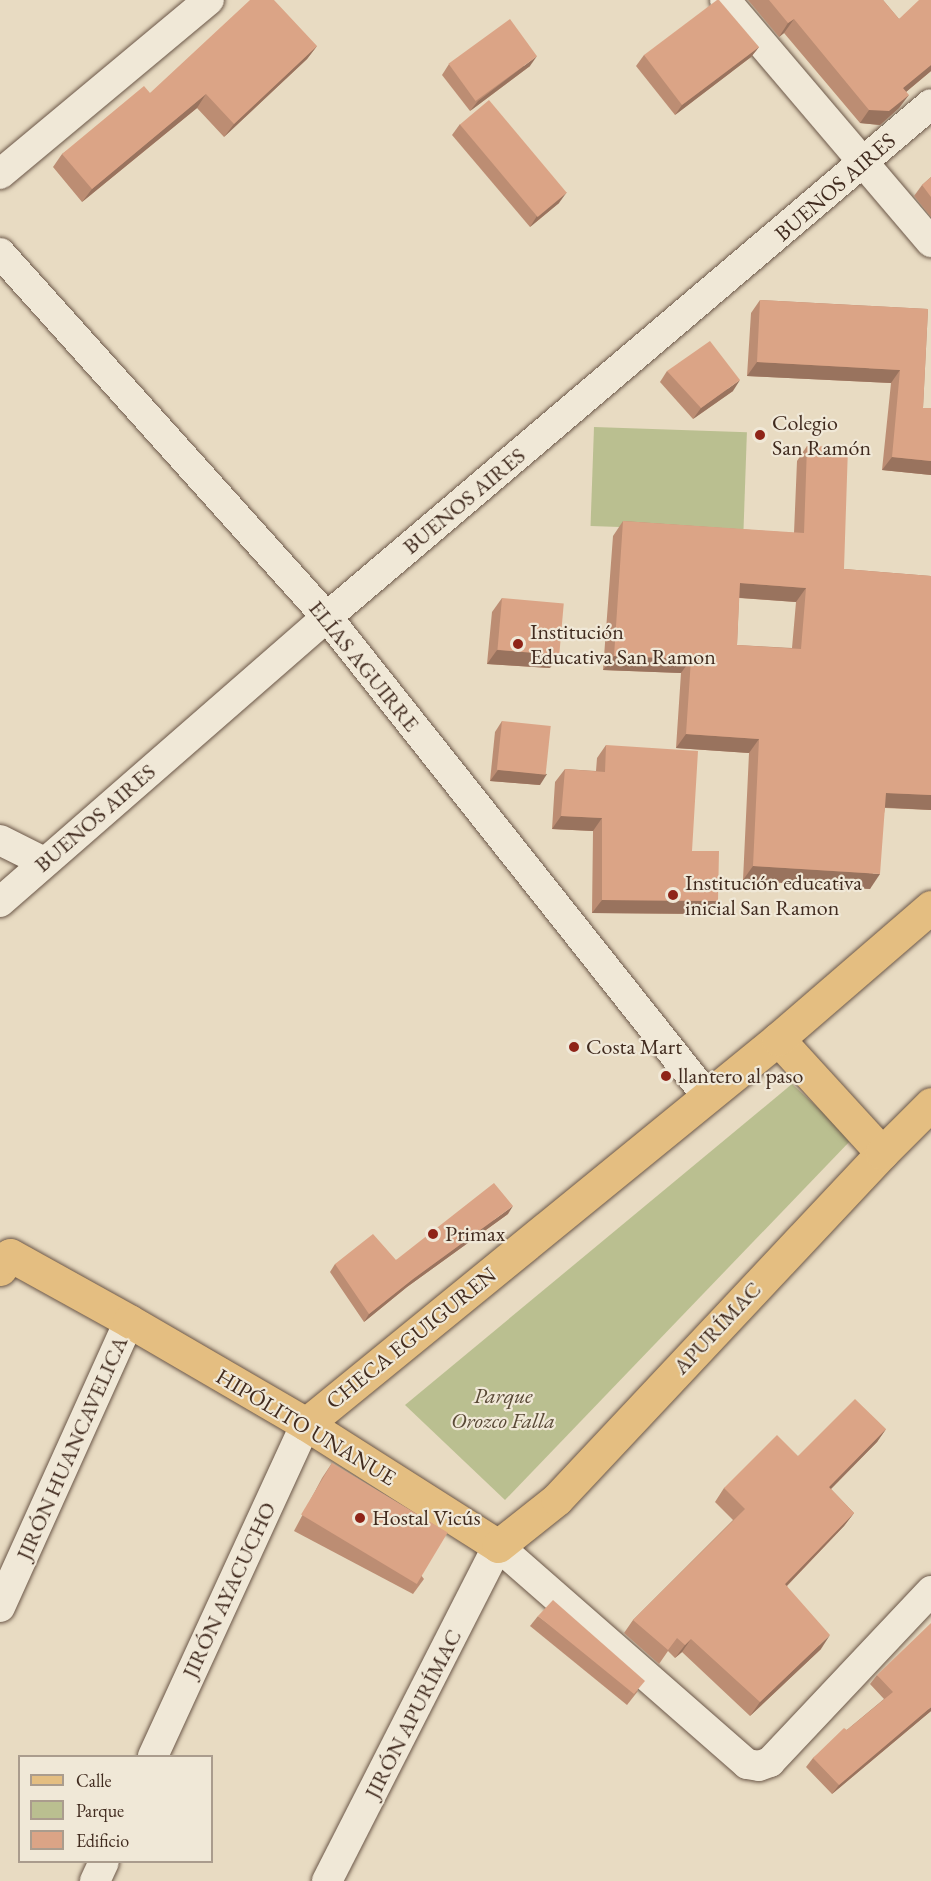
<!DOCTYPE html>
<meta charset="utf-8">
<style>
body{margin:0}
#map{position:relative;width:931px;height:1881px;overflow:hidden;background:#e8dbc2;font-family:"EB Garamond",serif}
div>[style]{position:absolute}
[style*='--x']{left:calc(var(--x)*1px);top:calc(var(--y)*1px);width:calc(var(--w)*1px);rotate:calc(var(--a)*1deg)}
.green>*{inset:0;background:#babf90;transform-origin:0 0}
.roads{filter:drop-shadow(0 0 2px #6b5748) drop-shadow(0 0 2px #6b5748)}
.street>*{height:30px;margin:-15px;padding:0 15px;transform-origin:15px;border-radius:15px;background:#f0e8d7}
.primary>*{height:33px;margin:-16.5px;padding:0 16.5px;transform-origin:16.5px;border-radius:16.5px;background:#e4be81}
.wall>*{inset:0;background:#bc8d73}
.shaded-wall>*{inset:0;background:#99735e}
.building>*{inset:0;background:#dba486;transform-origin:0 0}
.dots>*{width:16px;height:16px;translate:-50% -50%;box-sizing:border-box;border:3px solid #f0e8d7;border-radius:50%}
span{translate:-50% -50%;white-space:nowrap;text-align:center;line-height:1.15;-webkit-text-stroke:4.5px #f0e8d7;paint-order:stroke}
.street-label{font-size:22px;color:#412b1f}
.poi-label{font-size:22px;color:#412b1f}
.left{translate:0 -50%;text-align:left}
.park-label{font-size:22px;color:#594936;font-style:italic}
.legend{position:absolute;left:18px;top:1755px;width:195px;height:108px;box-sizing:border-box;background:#f0e8d7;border:2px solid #aa9c8d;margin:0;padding:8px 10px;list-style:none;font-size:18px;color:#412b1f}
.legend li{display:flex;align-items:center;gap:12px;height:30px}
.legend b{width:30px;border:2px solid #aa9c8d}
</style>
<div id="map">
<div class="green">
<div style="left:594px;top:427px;width:153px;height:99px;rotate:2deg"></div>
<div style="clip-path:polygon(792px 1084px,852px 1139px,505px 1500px,405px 1405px)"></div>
</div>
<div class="roads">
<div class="street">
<div style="--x:725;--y:0;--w:318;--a:49.6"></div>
<div style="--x:0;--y:174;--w:272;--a:-39.8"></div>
<div style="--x:0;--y:253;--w:489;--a:48.1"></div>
<div style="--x:327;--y:617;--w:611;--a:51.57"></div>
<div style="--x:0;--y:840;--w:49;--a:26.6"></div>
<div style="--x:0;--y:902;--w:434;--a:-41.1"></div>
<div style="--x:327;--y:617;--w:792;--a:-40.34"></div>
<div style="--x:0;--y:1607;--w:314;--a:-65.7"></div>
<div style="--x:153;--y:1756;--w:366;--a:-65.3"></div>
<div style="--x:95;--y:1881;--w:21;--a:-65"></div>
<div style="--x:327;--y:1881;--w:376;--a:-63"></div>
<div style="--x:498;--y:1546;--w:331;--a:41.2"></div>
<div style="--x:747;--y:1764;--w:12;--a:9"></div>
<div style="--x:759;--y:1766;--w:12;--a:-20"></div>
<div style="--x:770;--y:1762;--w:235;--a:-46.7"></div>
</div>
<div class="primary">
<div style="--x:778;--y:1039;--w:154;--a:47.6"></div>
<div style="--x:0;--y:1269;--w:17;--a:-54"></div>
<div style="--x:10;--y:1255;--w:136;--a:29"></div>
<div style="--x:129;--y:1321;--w:205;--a:30.2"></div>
<div style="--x:306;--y:1424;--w:227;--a:32.4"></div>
<div style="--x:498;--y:1546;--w:75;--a:-38.5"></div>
<div style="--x:557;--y:1499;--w:475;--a:-46.8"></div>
<div style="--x:882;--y:1153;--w:69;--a:-45"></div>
<div style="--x:306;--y:1424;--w:609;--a:-39.2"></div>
<div style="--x:778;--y:1039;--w:202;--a:-40.8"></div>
</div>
</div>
<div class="wall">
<div style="clip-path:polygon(748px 0,883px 0,899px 19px,931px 0,931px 71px,906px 92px,899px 108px,880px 125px,860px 123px,784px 33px,779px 37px)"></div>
<div style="clip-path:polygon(317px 46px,307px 59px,224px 137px,197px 108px,82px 202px,53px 167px,62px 154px,150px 93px)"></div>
<div style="clip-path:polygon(759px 47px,751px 57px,675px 115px,636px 66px,644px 55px)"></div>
<div style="clip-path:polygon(449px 64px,530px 66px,470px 111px,442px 75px)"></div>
<div style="clip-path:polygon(460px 124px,559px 203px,530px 227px,452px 135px)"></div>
<div style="clip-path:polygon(931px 177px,931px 217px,914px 196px,922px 185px)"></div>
<div style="clip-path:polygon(760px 300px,928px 309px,923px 408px,931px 408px,931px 475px,882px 470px,891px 383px,747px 376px,751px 313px)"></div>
<div style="clip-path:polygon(667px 371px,733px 391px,693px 419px,660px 382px)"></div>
<div style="clip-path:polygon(evenodd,807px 446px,844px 569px,931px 576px,931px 810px,885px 808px,870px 889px,743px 880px,749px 753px,676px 748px,681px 673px,603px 670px,613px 536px,623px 521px,794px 533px,797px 461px,807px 446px,739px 598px,796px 602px,792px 648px,737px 645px,739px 598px)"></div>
<div style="clip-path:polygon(502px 598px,550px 668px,487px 664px,492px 612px)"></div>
<div style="clip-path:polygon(502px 721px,540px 785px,490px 781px,495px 732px)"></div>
<div style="clip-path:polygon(606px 745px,692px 851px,708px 914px,592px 913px,593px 831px,552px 829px,555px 782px,565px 769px,596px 771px,597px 758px)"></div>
<div style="clip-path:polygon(508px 1214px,407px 1287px,364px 1322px,330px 1272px,335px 1264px,396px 1260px)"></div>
<div style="clip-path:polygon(886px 1429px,877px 1442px,831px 1489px,854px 1513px,844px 1526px,787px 1586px,821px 1649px,750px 1716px,682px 1652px,675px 1658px,668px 1651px,659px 1664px,624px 1633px,633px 1620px,733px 1520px,715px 1502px,724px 1488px,798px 1456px)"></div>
<div style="clip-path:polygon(332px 1463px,424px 1579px,413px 1594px,294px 1531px,322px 1478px)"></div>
<div style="clip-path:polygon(538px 1616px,638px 1691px,627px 1705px,530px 1626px)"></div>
<div style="clip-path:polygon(877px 1675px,931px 1711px,832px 1794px,806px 1767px,813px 1758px,884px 1699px,870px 1684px)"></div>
</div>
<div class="shaded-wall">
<div style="clip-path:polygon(794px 19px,784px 33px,779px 37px,788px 23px)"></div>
<div style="clip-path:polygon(317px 46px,307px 59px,224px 137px,234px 124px)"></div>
<div style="clip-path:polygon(759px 47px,751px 57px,675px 115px,682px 105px)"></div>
<div style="clip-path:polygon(537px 56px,530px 66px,470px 111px,478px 101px)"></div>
<div style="clip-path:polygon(931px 65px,931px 71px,894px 102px,903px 88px)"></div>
<div style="clip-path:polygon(206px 94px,197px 108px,82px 202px,92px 189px)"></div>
<div style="clip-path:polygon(909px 95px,899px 108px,880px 125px,860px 123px,869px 110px)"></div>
<div style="clip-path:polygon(567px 192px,559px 203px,530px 227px,537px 216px)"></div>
<div style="clip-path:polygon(757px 362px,900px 370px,891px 383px,747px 376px)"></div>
<div style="clip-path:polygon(740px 380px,733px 391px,693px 419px,701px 408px)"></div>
<div style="clip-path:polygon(892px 457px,931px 461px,931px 475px,882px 470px)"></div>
<div style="clip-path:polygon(740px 583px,806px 588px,796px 602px,729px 597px)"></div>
<div style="clip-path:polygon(497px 650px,560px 654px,550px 668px,487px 664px)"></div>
<div style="clip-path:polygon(614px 656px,691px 659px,681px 673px,603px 670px)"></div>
<div style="clip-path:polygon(686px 734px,759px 739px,749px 753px,676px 748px)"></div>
<div style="clip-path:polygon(498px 770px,547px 774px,540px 785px,490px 781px)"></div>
<div style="clip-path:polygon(886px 793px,931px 795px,931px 810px,876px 807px)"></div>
<div style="clip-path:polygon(561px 816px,602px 818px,593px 831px,552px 829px)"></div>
<div style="clip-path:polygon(753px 866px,880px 874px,870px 889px,743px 880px)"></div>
<div style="clip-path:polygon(602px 900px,718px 901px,708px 914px,592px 913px)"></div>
<div style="clip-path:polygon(513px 1206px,508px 1214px,407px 1287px,364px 1322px,369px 1314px,413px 1279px)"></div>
<div style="clip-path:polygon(886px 1429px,877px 1442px,819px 1501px,829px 1487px)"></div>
<div style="clip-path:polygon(854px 1513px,844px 1526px,776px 1597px,785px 1584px)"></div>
<div style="clip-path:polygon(830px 1635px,821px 1649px,750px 1716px,760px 1702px)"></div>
<div style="clip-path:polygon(691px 1639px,682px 1652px,675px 1658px,685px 1645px)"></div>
<div style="clip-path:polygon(931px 1707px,931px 1711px,832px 1794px,839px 1785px)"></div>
</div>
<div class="building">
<div style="clip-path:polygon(250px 0,274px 0,317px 46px,234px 124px,206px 94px,92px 189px,62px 154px,144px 86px,150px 93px)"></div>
<div style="clip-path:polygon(717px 0,719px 0,759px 47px,682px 105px,644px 55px)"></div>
<div style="clip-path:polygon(769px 0,883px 0,899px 19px,919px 0,931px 0,931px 65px,903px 88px,909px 95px,889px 111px,869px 110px,794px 19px,788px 23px)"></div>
<div style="left:510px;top:19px;width:46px;height:76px;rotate:54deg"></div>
<div style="left:489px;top:100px;width:121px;height:38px;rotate:50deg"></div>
<div style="clip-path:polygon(931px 177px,931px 197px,922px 185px)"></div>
<div style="clip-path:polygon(760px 300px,928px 309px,923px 408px,931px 408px,931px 461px,892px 457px,900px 370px,757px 362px)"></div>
<div style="clip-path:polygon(710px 341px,740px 380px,701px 408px,667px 371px)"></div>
<div style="clip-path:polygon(evenodd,807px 446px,848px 447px,844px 569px,931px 576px,931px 795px,886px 793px,880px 874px,753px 866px,759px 739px,686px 734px,691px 659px,614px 656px,623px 521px,804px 533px,807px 446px,740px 583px,806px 588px,801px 649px,737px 645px,740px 583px)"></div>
<div style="left:502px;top:598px;width:62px;height:52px;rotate:5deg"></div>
<div style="left:502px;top:721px;width:49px;height:49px;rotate:6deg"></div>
<div style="clip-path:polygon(606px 745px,698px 751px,692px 851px,719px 851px,718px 901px,602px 900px,602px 818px,561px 816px,565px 769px,605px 772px)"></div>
<div style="clip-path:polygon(494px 1183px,513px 1206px,413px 1279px,369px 1314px,335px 1264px,373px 1234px,396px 1260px)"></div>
<div style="clip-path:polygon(855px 1399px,886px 1429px,829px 1487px,854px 1513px,785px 1584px,830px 1635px,760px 1702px,691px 1639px,685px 1645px,677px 1638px,668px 1650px,633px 1620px,745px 1509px,724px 1488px,777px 1435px,798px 1456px)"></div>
<div style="left:332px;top:1463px;width:135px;height:60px;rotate:31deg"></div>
<div style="clip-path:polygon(553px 1600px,645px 1681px,634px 1694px,538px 1616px)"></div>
<div style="clip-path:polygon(931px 1623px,931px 1707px,839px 1785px,813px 1758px,844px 1728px,847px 1730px,893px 1692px,877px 1675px)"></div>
</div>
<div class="dots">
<div style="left:760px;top:435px;background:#8f2418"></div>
<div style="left:518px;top:644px;background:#8f2418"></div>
<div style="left:673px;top:895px;background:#8f2418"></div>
<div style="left:574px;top:1047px;background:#8f2418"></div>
<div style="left:666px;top:1076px;background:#8f2418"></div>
<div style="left:433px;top:1234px;background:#8f2418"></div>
<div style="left:360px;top:1518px;background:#8f2418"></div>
</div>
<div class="street-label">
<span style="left:835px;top:187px;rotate:-41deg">BUENOS AIRES</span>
<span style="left:464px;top:501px;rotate:-40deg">BUENOS AIRES</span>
<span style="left:364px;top:666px;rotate:51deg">ELÍAS AGUIRRE</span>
<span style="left:95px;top:818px;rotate:-41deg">BUENOS AIRES</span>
<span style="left:717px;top:1328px;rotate:-47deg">APURÍMAC</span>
<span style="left:411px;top:1338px;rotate:-39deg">CHECA EGUIGUREN</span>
<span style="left:306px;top:1427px;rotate:31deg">HIPÓLITO UNANUE</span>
<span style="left:72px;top:1448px;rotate:-66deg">JIRÓN HUANCAVELICA</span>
<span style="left:229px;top:1590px;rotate:-65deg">JIRÓN AYACUCHO</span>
<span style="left:413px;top:1714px;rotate:-63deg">JIRÓN APURÍMAC</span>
</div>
<div class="poi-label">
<span class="left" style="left:772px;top:435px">Colegio<br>San Ramón</span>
<span class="left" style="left:530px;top:644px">Institución<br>Educativa San Ramon</span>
<span class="left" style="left:685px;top:895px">Institución educativa<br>inicial San Ramon</span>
<span class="left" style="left:586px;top:1047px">Costa Mart</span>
<span class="left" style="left:678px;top:1076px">llantero al paso</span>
<span class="left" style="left:445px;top:1234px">Primax</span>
<span class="left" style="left:372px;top:1518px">Hostal Vicús</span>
</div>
<div class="park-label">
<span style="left:503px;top:1408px">Parque<br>Orozco Falla</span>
</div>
<ul class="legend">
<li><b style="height:8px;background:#e4be81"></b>Calle</li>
<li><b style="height:16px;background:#babf90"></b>Parque</li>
<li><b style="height:16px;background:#dba486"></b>Edificio</li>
</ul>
</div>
